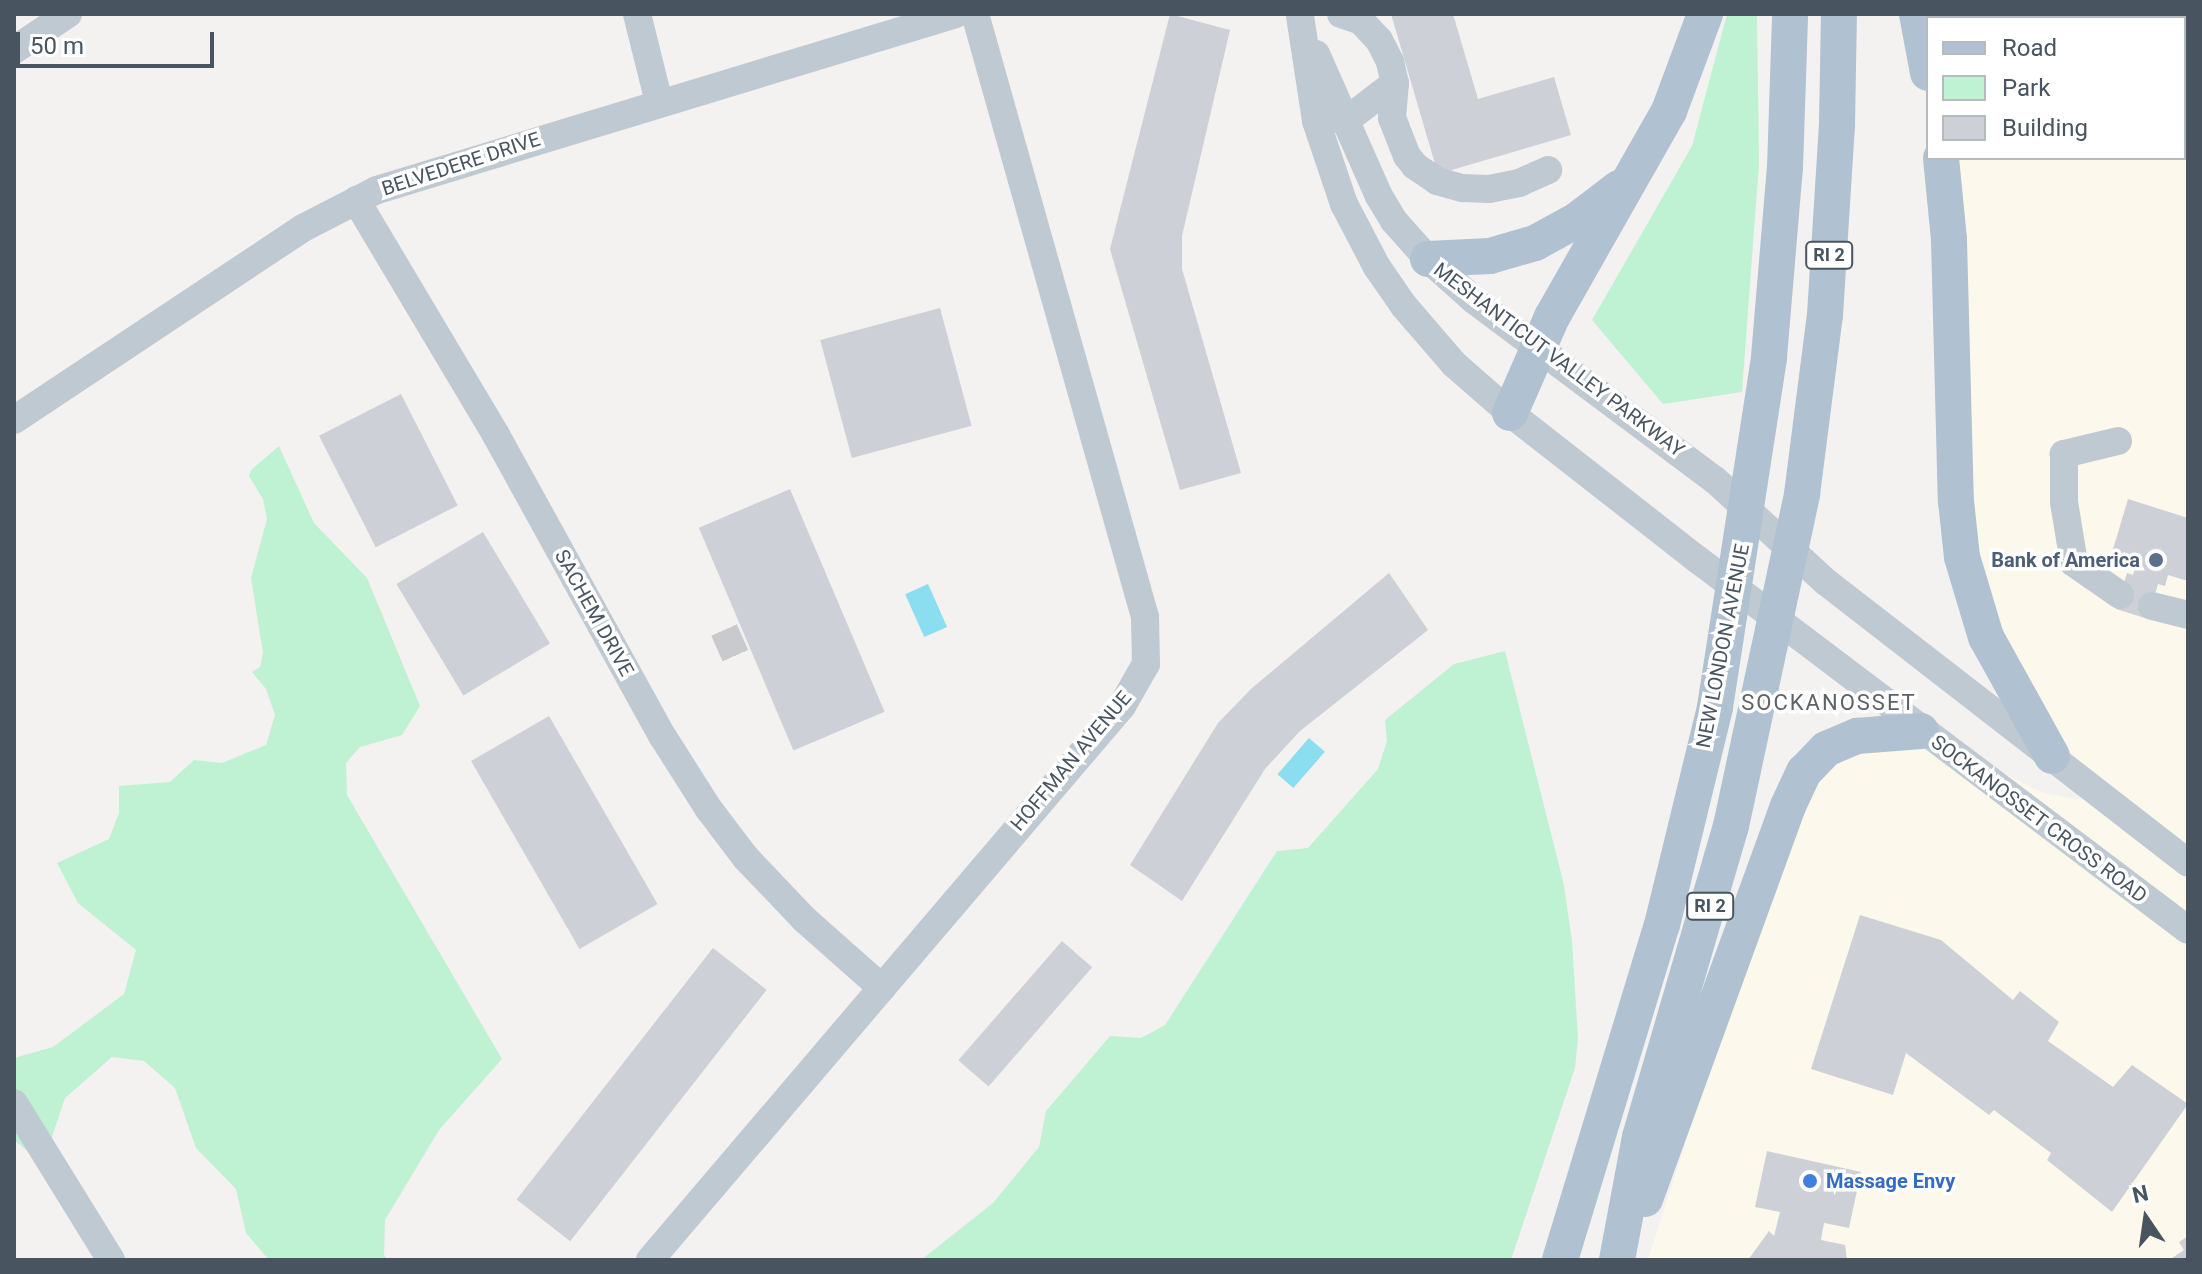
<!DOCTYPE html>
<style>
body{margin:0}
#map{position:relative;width:2202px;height:1274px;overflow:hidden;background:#f4f1f1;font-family:Roboto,sans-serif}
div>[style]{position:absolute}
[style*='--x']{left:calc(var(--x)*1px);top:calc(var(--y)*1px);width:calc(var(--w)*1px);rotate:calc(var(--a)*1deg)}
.commercial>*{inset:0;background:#fdf8ec}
.green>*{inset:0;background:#bff2d2}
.water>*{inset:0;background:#8bddf0;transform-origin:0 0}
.building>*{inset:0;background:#cdd0d6;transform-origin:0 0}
.minor-tunnel>*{height:28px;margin-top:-14px;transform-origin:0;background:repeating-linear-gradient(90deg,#c9cacd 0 28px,transparent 0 42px)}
.minor>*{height:28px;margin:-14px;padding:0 14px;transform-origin:14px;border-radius:14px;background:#bfc9d1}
.major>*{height:36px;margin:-18px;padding:0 18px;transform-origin:18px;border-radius:18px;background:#b0c1d1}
.dots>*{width:22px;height:22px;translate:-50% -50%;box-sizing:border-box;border:4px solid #fff;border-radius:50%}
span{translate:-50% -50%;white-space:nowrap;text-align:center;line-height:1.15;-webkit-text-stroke:7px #fff;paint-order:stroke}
.shield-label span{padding:2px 6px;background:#fff;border:2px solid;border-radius:6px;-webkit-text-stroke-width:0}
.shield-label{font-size:18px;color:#485560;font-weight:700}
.street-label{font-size:20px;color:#485560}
.service-label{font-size:20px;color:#4e5e75;font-weight:700}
.right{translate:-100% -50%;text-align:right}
.shop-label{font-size:20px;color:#366cbe;font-weight:700}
.left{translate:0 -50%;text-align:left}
.neighbourhood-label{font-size:22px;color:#5d6267;letter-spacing:2px}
.frame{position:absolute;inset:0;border:16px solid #485560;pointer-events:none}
.legend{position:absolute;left:1926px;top:16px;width:260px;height:144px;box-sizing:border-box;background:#fff;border:2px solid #b6bbbf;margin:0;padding:10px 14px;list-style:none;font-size:24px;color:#485560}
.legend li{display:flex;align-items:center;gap:16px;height:40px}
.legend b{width:40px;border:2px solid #b6bbbf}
.north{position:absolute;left:2106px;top:1178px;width:80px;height:80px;-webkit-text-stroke:6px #fff;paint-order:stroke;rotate:347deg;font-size:22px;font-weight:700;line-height:32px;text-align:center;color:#485560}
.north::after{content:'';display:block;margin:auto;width:28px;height:36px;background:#485560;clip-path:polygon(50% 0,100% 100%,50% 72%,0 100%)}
.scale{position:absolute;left:16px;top:32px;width:198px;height:36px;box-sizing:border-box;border:4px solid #485560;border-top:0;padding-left:10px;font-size:24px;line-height:28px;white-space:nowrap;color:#485560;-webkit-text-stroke:6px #fff;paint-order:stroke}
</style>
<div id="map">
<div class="commercial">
<div style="clip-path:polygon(1921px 14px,2188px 14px,2188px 1260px,1648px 1260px,1711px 1063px,1792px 780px,1891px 731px,1980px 761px,2043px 793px,2075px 799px,2089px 797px,1968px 580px,1946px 158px,2184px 158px,2184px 18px,1928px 18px)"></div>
</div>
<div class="green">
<div style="clip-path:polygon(1727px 14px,1757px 14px,1759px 164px,1742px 392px,1663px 404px,1592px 320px,1692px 146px)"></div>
<div style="clip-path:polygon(279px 446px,314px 523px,367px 578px,420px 706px,402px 735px,360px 747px,346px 763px,347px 795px,502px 1059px,439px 1130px,385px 1220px,384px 1255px,388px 1260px,269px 1260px,246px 1233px,236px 1189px,196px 1148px,175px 1088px,144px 1061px,112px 1057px,65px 1098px,43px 1164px,14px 1140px,14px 1058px,53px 1047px,124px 994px,136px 950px,78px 903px,57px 863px,109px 839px,119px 813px,119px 786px,170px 782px,194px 760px,222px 763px,266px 745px,275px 715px,266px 689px,252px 672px,260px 667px,263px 653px,251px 578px,267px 519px,263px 499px,249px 476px,251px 470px)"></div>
<div style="clip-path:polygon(1505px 651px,1564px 885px,1572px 941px,1578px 1038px,1575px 1068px,1511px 1260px,921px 1260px,993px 1203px,1039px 1147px,1046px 1111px,1110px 1036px,1141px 1038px,1165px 1025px,1277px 851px,1308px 848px,1378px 769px,1387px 741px,1385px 720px,1454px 664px)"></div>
</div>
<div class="water">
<div style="left:928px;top:584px;width:47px;height:25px;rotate:66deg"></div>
<div style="left:1309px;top:738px;width:21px;height:48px;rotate:41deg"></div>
</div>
<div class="building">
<div style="clip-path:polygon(1170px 14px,1230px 30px,1182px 236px,1182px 269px,1241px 473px,1180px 490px,1110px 249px)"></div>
<div style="clip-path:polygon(1391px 14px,1453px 14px,1478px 99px,1554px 77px,1571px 135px,1438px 174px)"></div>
<div style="left:2028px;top:14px;width:102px;height:4px"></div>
<div style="left:940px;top:308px;width:122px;height:124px;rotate:75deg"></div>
<div style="left:401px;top:394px;width:125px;height:92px;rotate:63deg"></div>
<div style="left:790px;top:489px;width:242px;height:99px;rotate:67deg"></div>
<div style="clip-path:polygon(2128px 499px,2188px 518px,2188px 581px,2168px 575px,2165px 586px,2158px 584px,2148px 619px,2116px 609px,2127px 573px,2133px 575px,2136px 564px,2111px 556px)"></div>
<div style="left:483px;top:532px;width:130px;height:101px;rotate:59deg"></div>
<div style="clip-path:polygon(1389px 573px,1428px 630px,1300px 731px,1265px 769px,1182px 901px,1130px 865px,1218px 723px,1252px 688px)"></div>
<div style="left:549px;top:716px;width:217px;height:90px;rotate:60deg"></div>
<div style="clip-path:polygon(1860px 915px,1941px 940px,2013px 1000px,2020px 991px,2059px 1022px,2048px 1041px,2113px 1087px,2132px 1065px,2188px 1104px,2112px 1212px,2047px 1160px,2051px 1153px,1994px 1110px,1989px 1115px,1906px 1053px,1893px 1095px,1811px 1069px)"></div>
<div style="left:1062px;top:941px;width:40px;height:158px;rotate:41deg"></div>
<div style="left:713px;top:948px;width:68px;height:319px;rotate:38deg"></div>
<div style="clip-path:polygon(1767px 1151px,1861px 1172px,1849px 1228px,1824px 1223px,1821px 1240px,1845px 1245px,1847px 1260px,1748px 1260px,1769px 1231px,1774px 1236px,1780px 1212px,1755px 1207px)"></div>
<div style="clip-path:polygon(2188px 1236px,2188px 1260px,2169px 1260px,2184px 1250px,2179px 1242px)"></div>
</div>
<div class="minor-tunnel">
<div style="--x:724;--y:630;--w:35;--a:66"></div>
</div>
<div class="minor">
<div style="--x:637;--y:14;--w:91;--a:76"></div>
<div style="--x:1341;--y:14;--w:21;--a:19"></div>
<div style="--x:1361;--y:21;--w:26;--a:47"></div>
<div style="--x:1379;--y:40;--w:25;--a:63"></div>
<div style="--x:1390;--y:62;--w:22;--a:77"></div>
<div style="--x:1395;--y:83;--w:35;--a:95"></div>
<div style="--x:1392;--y:118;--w:41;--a:68.5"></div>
<div style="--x:1407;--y:156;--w:13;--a:51"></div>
<div style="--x:1415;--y:166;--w:27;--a:34"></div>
<div style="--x:1437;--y:181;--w:26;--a:16"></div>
<div style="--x:1462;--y:188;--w:27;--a:2"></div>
<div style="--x:1489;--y:189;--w:31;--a:-11"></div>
<div style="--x:1519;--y:183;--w:32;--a:-24"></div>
<div style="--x:2163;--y:14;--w:4;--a:76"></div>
<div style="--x:1300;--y:16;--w:106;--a:81.3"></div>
<div style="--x:1316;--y:121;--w:88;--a:71.4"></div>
<div style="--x:1344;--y:204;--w:71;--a:62.4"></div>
<div style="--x:1377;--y:267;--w:47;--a:55.3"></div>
<div style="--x:1404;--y:306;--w:77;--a:49.2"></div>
<div style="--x:1454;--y:364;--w:74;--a:41.2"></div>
<div style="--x:1510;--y:413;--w:237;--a:38"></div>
<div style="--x:1697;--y:559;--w:615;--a:37.07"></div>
<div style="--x:14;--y:50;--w:65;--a:-33.7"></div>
<div style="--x:1316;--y:54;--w:155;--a:66.1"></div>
<div style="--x:1379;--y:196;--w:29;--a:59"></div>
<div style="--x:1394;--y:221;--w:51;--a:48.2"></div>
<div style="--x:1428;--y:259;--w:62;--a:41.7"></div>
<div style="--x:1474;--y:300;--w:301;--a:36.8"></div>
<div style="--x:1715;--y:480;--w:151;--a:42.6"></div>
<div style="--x:1826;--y:582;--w:458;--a:37.8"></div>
<div style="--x:2184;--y:110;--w:19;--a:78"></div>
<div style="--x:1344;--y:122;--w:64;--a:-37.4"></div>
<div style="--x:356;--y:200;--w:274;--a:59.2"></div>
<div style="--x:496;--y:435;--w:345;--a:61.1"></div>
<div style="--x:663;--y:737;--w:84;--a:57.6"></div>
<div style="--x:708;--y:808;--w:63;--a:52.8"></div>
<div style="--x:746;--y:858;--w:84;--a:46.4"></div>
<div style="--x:804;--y:919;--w:104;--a:41.5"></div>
<div style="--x:14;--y:420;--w:347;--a:-33.6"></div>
<div style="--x:303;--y:228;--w:83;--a:-27.2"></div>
<div style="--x:377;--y:190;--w:605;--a:-16.91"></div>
<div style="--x:2118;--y:441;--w:56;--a:166.5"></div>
<div style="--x:2064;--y:454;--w:48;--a:90"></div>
<div style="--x:2064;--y:502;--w:62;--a:80.7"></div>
<div style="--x:2074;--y:563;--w:56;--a:34.8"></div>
<div style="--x:2152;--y:606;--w:37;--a:14"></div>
<div style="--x:14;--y:1103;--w:185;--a:58.3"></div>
<div style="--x:650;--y:1260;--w:728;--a:-49.57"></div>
<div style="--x:1122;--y:706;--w:48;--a:-60.3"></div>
<div style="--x:1146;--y:664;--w:47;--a:-91.2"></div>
<div style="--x:1145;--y:617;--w:627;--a:-105.74"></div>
</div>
<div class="major">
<div style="--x:1917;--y:14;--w:60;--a:79.4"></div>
<div style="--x:1941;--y:158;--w:82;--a:84.4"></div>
<div style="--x:1949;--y:240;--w:261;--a:88.5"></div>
<div style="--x:1956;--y:501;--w:56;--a:83.9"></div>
<div style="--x:1962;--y:557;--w:84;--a:73.3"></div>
<div style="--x:1986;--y:637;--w:136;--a:61"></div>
<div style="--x:1428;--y:259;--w:62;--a:-2.8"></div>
<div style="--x:1490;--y:256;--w:47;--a:-16.1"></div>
<div style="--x:1535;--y:243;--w:48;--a:-28.7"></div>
<div style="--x:1577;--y:220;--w:53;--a:-37.3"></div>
<div style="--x:1510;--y:413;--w:105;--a:-66.4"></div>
<div style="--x:1552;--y:317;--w:237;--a:-60.4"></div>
<div style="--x:1669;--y:111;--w:103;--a:-69.6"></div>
<div style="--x:1645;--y:1199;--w:418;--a:-70"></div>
<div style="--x:1788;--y:806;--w:38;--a:-65"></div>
<div style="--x:1804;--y:772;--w:32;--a:-46"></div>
<div style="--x:1826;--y:749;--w:34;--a:-23"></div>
<div style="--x:1857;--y:736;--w:64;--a:-4.5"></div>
<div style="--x:1560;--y:1260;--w:350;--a:-73.1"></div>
<div style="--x:1662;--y:925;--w:224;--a:-76.3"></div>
<div style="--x:1715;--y:707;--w:354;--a:-81.2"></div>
<div style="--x:1769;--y:357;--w:190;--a:-85.2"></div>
<div style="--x:1785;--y:168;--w:154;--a:-88.1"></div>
<div style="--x:1617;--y:1260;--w:125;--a:-79.4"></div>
<div style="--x:1640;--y:1137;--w:324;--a:-73.7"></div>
<div style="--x:1731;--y:826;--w:340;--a:-77.9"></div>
<div style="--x:1802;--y:494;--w:180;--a:-82.7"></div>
<div style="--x:1825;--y:315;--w:190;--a:-86.4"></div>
<div style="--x:1837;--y:125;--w:111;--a:-89"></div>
</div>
<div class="dots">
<div style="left:2156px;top:560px;background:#5c6f8a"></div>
<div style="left:1810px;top:1181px;background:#3f7fe0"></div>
</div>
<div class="shield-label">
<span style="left:1829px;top:255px">RI 2</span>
<span style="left:1710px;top:906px">RI 2</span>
</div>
<div class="street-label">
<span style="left:461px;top:164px;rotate:-18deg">BELVEDERE DRIVE</span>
<span style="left:1559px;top:360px;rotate:37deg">MESHANTICUT VALLEY PARKWAY</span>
<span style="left:594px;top:613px;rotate:61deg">SACHEM DRIVE</span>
<span style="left:1723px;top:646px;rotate:-79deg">NEW LONDON AVENUE</span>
<span style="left:1071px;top:761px;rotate:-50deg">HOFFMAN AVENUE</span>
<span style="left:2039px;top:819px;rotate:37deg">SOCKANOSSET CROSS ROAD</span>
</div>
<div class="service-label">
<span class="right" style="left:2140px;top:560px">Bank of America</span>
</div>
<div class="shop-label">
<span class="left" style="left:1826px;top:1181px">Massage Envy</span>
</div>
<div class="neighbourhood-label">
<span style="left:1829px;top:703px">SOCKANOSSET</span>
</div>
<div class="frame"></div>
<ul class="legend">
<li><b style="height:10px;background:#b0c1d1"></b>Road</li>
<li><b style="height:22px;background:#bff2d2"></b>Park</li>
<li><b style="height:22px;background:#cdd0d6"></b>Building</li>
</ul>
<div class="north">N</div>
<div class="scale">50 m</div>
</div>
